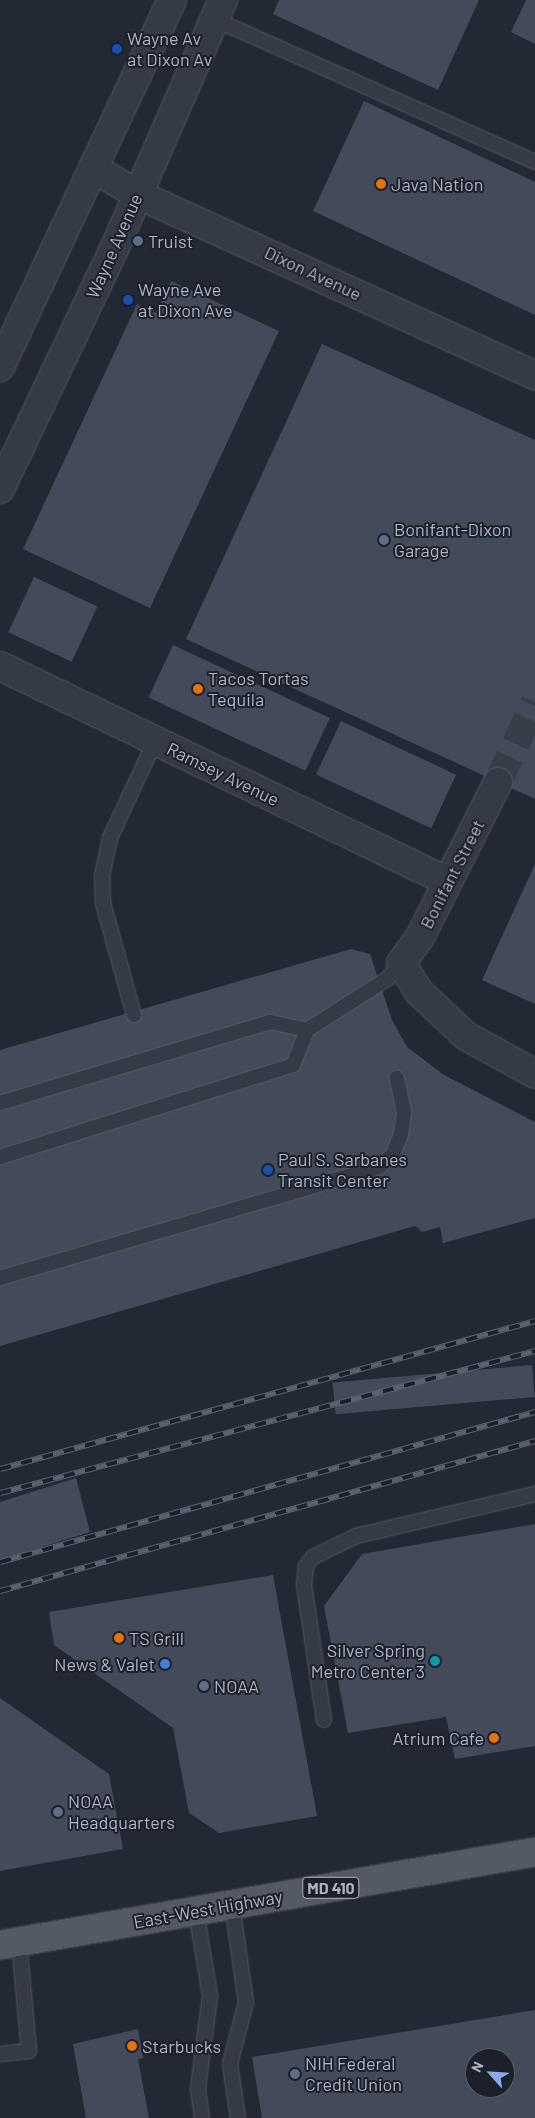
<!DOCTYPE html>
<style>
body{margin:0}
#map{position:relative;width:535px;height:2118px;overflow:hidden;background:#222935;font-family:Barlow,sans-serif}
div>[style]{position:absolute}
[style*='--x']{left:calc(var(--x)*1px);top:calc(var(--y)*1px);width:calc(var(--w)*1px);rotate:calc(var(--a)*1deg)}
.building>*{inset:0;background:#434b5a;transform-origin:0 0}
.minor-tunnel>*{height:28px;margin-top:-14px;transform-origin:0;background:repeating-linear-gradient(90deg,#373e4a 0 28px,transparent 0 42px)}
.roads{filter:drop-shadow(0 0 1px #535864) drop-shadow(0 0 1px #535864)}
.service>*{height:14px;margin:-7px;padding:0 7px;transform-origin:7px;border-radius:7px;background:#353b46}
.minor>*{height:28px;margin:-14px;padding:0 14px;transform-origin:14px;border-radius:14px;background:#353b46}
.tertiary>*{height:28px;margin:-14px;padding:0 14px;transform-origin:14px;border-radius:14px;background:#353b46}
.primary>*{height:28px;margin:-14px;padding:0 14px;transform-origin:14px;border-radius:14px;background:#535a66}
.rail>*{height:5.5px;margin-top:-2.75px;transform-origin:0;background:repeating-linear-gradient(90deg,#1b202b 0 11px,#5a616f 0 22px);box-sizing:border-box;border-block:1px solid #5a616f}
.dots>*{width:14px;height:14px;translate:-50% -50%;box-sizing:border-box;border:2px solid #1b202b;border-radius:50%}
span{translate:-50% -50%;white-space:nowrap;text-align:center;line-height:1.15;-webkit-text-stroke:4px #1b202b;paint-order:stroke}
.shield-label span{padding:1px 4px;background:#1b202b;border:1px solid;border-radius:4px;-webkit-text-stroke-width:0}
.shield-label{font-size:16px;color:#b0b5c3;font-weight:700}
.poi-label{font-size:18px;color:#b0b5c3}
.left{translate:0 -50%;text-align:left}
.right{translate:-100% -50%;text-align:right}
.street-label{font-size:18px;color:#b0b5c3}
.north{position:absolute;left:465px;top:2048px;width:50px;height:50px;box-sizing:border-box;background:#1b202b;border:1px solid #575c68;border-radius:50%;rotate:296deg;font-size:14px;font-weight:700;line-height:20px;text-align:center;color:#b0b5c3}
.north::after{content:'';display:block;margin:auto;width:18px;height:22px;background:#8aa8ed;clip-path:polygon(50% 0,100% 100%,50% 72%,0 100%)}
</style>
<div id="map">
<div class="building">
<div style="clip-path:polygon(279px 0,479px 0,438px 90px,273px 14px)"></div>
<div style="clip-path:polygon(526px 0,535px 0,535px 44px,511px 32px)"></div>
<div style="clip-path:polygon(364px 101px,535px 182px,535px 315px,313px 211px)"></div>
<div style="clip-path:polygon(171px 281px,279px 331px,150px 608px,23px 549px,137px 304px,156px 313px)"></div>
<div style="clip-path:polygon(322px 344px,535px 440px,535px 799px,186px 639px)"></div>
<div style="left:34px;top:577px;width:70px;height:61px;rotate:25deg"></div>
<div style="left:173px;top:645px;width:173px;height:58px;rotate:25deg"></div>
<div style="left:341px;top:721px;width:127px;height:59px;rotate:25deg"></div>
<div style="clip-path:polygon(535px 864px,535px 1004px,482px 980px)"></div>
<div style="clip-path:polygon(351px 949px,370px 954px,392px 1020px,407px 1047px,444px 1075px,535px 1122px,535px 1218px,443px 1243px,440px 1227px,422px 1232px,415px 1226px,0 1346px,0 1050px)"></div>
<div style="left:532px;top:1365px;width:32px;height:200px;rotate:85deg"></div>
<div style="clip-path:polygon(76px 1478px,90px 1532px,0 1560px,0 1502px)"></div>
<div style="clip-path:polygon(535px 1524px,535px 1746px,455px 1759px,446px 1717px,348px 1733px,324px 1606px,362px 1554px)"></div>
<div style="clip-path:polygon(273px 1575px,317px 1816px,219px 1833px,189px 1813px,173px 1728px,54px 1645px,49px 1612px)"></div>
<div style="clip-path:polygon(0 1698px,109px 1774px,123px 1849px,0 1871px)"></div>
<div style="clip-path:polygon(evenodd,535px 2010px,535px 2118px,262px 2118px,252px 2057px,535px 2010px,475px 2058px,505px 2058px,505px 2088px,475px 2088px,475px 2058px)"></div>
<div style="clip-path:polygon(138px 2029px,143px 2058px,138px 2059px,149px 2118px,86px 2118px,73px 2044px)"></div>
</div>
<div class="minor-tunnel">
<div style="--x:498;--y:782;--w:88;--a:-65.2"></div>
</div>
<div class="roads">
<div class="service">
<div style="--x:214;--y:19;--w:351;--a:24"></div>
<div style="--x:134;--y:1015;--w:116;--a:-105.5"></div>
<div style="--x:103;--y:903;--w:27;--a:-92"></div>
<div style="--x:102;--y:876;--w:39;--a:-78"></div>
<div style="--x:110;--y:838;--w:107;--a:-65.1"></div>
<div style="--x:0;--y:1103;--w:282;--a:-16.7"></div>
<div style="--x:270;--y:1022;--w:38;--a:12"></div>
<div style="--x:0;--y:1157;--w:307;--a:-17.4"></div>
<div style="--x:293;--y:1065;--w:38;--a:-68"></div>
<div style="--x:307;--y:1030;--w:95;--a:-32.5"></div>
<div style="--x:387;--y:979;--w:21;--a:-49"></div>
<div style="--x:0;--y:1278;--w:395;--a:-16.3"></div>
<div style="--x:379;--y:1167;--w:19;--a:-43"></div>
<div style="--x:393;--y:1154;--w:22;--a:-68"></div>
<div style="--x:401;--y:1134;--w:22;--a:-82"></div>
<div style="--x:404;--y:1112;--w:35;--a:-102"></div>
<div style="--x:324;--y:1720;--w:136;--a:-98.4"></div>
<div style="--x:304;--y:1585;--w:19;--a:-84"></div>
<div style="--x:306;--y:1566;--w:11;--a:-52"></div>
<div style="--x:313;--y:1557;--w:48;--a:-26"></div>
<div style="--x:356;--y:1536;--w:184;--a:-13.2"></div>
<div style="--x:232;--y:1905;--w:98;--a:81.8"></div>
<div style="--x:246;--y:2002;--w:64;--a:104.5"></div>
<div style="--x:230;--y:2064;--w:55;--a:81.6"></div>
<div style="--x:196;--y:1911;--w:86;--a:80.6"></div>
<div style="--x:210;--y:1996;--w:94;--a:97.4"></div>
<div style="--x:198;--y:2089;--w:29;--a:82"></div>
<div style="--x:0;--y:2054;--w:29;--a:-6"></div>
<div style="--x:29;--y:2051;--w:109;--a:-95.2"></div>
</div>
<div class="minor">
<div style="--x:93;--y:168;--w:51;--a:30.6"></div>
<div style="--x:137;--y:194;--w:437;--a:24.5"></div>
<div style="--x:0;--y:666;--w:495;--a:25.7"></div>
<div style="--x:498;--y:782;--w:174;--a:116.7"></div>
<div style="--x:420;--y:937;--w:32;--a:126"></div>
<div style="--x:401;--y:963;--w:34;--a:58"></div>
<div style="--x:419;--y:992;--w:64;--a:43.1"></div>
<div style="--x:466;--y:1036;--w:79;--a:28.8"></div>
</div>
<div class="tertiary">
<div style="--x:0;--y:367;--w:405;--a:-64.9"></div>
<div style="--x:0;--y:489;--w:268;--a:-64.6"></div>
<div style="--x:115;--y:247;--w:270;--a:-66.4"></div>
</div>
<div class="primary">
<div style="--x:0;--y:1945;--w:543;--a:-9.86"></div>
</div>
</div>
<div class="rail">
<div style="--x:0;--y:1469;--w:555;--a:-15.46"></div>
<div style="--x:0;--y:1493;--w:554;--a:-14.86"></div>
<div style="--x:0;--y:1562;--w:556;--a:-15.66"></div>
<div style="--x:0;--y:1591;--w:556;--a:-15.66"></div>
</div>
<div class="dots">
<div style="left:117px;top:49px;background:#1a4fb4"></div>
<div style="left:381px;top:184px;background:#e8710a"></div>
<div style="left:138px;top:241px;background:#5c6f8a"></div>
<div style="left:128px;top:300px;background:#1a4fb4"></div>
<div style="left:384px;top:540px;background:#5c6f8a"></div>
<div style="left:198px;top:689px;background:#e8710a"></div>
<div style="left:268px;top:1170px;background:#1a4fb4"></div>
<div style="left:119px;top:1638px;background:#e8710a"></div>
<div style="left:435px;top:1661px;background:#0f9aa8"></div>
<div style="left:165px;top:1664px;background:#3f7fe0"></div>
<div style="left:204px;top:1686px;background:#5c6f8a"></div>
<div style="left:494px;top:1738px;background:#e8710a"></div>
<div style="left:58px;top:1812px;background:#5c6f8a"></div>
<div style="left:132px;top:2046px;background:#e8710a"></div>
<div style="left:295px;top:2074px;background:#5c6f8a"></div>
</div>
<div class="shield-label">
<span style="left:331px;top:1888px">MD 410</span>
</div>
<div class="poi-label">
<span class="left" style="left:127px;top:49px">Wayne Av<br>at Dixon Av</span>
<span class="left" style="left:391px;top:184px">Java Nation</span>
<span class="left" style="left:148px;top:241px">Truist</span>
<span class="left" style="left:138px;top:300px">Wayne Ave<br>at Dixon Ave</span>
<span class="left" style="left:394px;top:540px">Bonifant-Dixon<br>Garage</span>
<span class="left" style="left:208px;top:689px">Tacos Tortas<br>Tequila</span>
<span class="left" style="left:278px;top:1170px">Paul S. Sarbanes<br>Transit Center</span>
<span class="left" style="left:129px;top:1638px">TS Grill</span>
<span class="right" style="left:425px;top:1661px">Silver Spring<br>Metro Center 3</span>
<span class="right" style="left:155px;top:1664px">News &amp; Valet</span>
<span class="left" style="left:214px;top:1686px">NOAA</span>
<span class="right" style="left:484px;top:1738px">Atrium Cafe</span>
<span class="left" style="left:68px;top:1812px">NOAA<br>Headquarters</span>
<span class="left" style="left:142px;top:2046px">Starbucks</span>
<span class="left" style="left:305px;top:2074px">NIH Federal<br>Credit Union</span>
</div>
<div class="street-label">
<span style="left:114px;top:246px;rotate:-66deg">Wayne Avenue</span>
<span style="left:313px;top:273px;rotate:25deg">Dixon Avenue</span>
<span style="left:223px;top:774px;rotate:26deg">Ramsey Avenue</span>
<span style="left:452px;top:874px;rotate:-63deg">Bonifant Street</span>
<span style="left:208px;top:1909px;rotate:-10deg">East-West Highway</span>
</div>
<div class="north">N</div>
</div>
